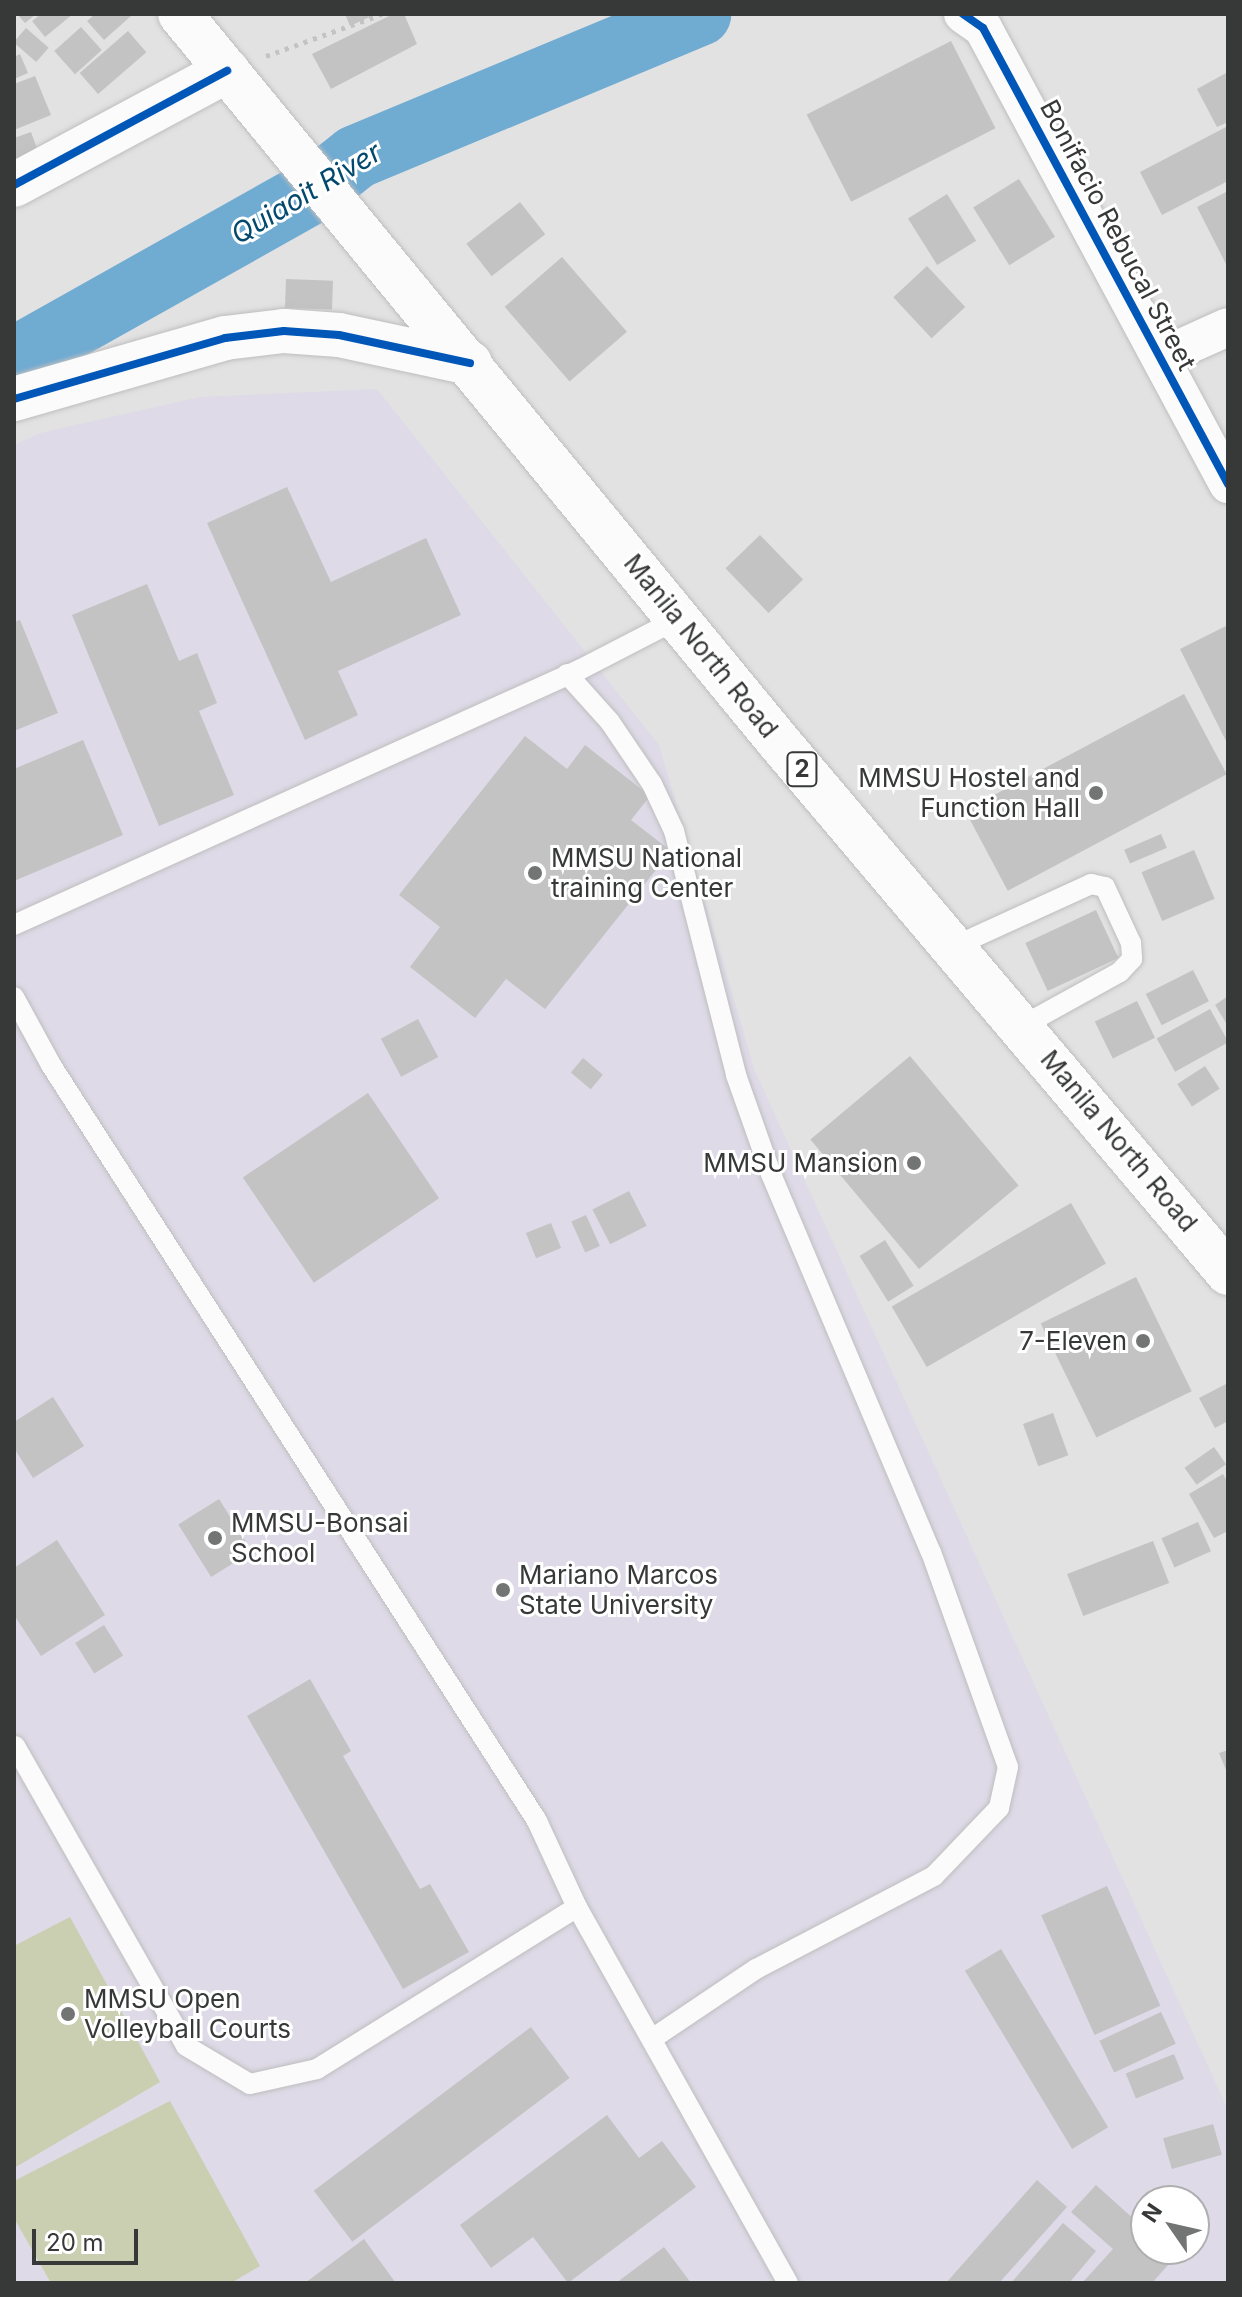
<!DOCTYPE html>
<style>
body{margin:0}
#map{position:relative;width:1242px;height:2297px;overflow:hidden;background:#e2e2e3;font-family:Inter,sans-serif}
div>[style]{position:absolute}
[style*='--x']{left:calc(var(--x)*1px);top:calc(var(--y)*1px);width:calc(var(--w)*1px);rotate:calc(var(--a)*1deg)}
.education>*{inset:0;background:#dedae7}
.green>*{inset:0;background:#c9cfb0}
.river>*{height:64px;margin:-32px;padding:0 32px;transform-origin:32px;border-radius:32px;background:#70abd2}
.building>*{inset:0;background:#c3c3c3;transform-origin:0 0}
.path>*{height:5px;margin-top:-2.5px;transform-origin:0;background:repeating-linear-gradient(90deg,#c2c3c3 0 4px,transparent 0 10px)}
.roads{filter:drop-shadow(0 0 2px #bebebf) drop-shadow(0 0 2px #bebebf)}
.lane>*{height:20px;margin:-10px;padding:0 10px;transform-origin:10px;border-radius:10px;background:#fbfbfb}
.street>*{height:38px;margin:-19px;padding:0 19px;transform-origin:19px;border-radius:19px;background:#fbfbfb}
.secondary>*{height:44px;margin:-22px;padding:0 22px;transform-origin:22px;border-radius:22px;background:#fbfbfb}
.highway>*{height:44px;margin:-22px;padding:0 22px;transform-origin:22px;border-radius:22px;background:#fbfbfb}
.cycleway>*{height:8px;margin:-4px;padding:0 4px;transform-origin:4px;border-radius:4px;background:#0057b8}
.dots>*{width:22px;height:22px;translate:-50% -50%;box-sizing:border-box;border:4px solid #fff;border-radius:50%}
span{translate:-50% -50%;white-space:nowrap;text-align:center;line-height:1.15;-webkit-text-stroke:6px #fff;paint-order:stroke}
.shield-label span{padding:2px 6px;background:#fff;border:2px solid;border-radius:6px;-webkit-text-stroke-width:0}
.shield-label{font-size:24px;color:#373838;font-weight:700}
.street-label{font-size:26px;color:#373838}
.poi-label{font-size:26px;color:#373838}
.right{translate:-100% -50%;text-align:right}
.left{translate:0 -50%;text-align:left}
.water-label{font-size:28px;color:#03496e;font-style:italic}
.frame{position:absolute;inset:0;border:16px solid #373838;pointer-events:none}
.north{position:absolute;left:1130px;top:2185px;width:80px;height:80px;box-sizing:border-box;background:#fff;border:2px solid #afafaf;border-radius:50%;rotate:304deg;font-size:22px;font-weight:700;line-height:32px;text-align:center;color:#373838}
.north::after{content:'';display:block;margin:auto;width:28px;height:36px;background:#737474;clip-path:polygon(50% 0,100% 100%,50% 72%,0 100%)}
.scale{position:absolute;left:32px;top:2229px;width:106px;height:36px;box-sizing:border-box;border:4px solid #373838;border-top:0;padding-left:10px;font-size:24px;line-height:28px;white-space:nowrap;color:#373838;-webkit-text-stroke:6px #fff;paint-order:stroke}
</style>
<div id="map">
<div class="education">
<div style="clip-path:polygon(evenodd,377px 389px,659px 745px,755px 1071px,1228px 2110px,1228px 2283px,14px 2283px,14px 445px,40px 433px,200px 397px,377px 389px,1146px 2201px,1194px 2201px,1194px 2249px,1146px 2249px,1146px 2201px)"></div>
</div>
<div class="green">
<div style="clip-path:polygon(70px 1917px,160px 2082px,14px 2168px,14px 1946px)"></div>
<div style="clip-path:polygon(170px 2101px,260px 2266px,231px 2283px,51px 2283px,14px 2218px,14px 2181px)"></div>
</div>
<div class="river">
<div style="--x:14;--y:359;--w:342;--a:-29.3"></div>
<div style="--x:312;--y:192;--w:56;--a:-38.5"></div>
<div style="--x:356;--y:157;--w:372;--a:-22.6"></div>
</div>
<div class="building">
<div style="clip-path:polygon(17px 14px,36px 14px,25px 23px)"></div>
<div style="clip-path:polygon(41px 14px,73px 14px,45px 37px,32px 21px)"></div>
<div style="clip-path:polygon(95px 14px,129px 14px,131px 16px,104px 40px,87px 21px)"></div>
<div style="clip-path:polygon(345px 14px,376px 14px,350px 26px)"></div>
<div style="clip-path:polygon(393px 14px,404px 14px,417px 44px,331px 89px,312px 54px)"></div>
<div style="left:81px;top:27px;width:31px;height:36px;rotate:48deg"></div>
<div style="left:26px;top:28px;width:30px;height:19px;rotate:41deg"></div>
<div style="left:128px;top:31px;width:28px;height:64px;rotate:49deg"></div>
<div style="left:951px;top:41px;width:98px;height:162px;rotate:63deg"></div>
<div style="clip-path:polygon(20px 54px,28px 73px,14px 79px,14px 57px)"></div>
<div style="clip-path:polygon(1228px 72px,1228px 122px,1217px 127px,1197px 89px)"></div>
<div style="clip-path:polygon(35px 76px,51px 115px,14px 130px,14px 84px)"></div>
<div style="clip-path:polygon(1228px 126px,1228px 181px,1162px 215px,1140px 172px)"></div>
<div style="clip-path:polygon(31px 132px,40px 157px,14px 167px,14px 138px)"></div>
<div style="left:1019px;top:179px;width:68px;height:54px;rotate:58deg"></div>
<div style="clip-path:polygon(1228px 191px,1228px 268px,1197px 207px)"></div>
<div style="left:947px;top:194px;width:55px;height:46px;rotate:58deg"></div>
<div style="left:520px;top:202px;width:41px;height:68px;rotate:52deg"></div>
<div style="left:562px;top:257px;width:99px;height:76px;rotate:49deg"></div>
<div style="left:927px;top:266px;width:56px;height:46px;rotate:47deg"></div>
<div style="left:286px;top:279px;width:47px;height:29px;rotate:2deg"></div>
<div style="clip-path:polygon(287px 487px,331px 582px,426px 538px,461px 615px,338px 671px,358px 715px,305px 740px,207px 523px)"></div>
<div style="left:760px;top:535px;width:62px;height:48px;rotate:46deg"></div>
<div style="clip-path:polygon(147px 584px,179px 661px,197px 653px,217px 703px,199px 711px,234px 795px,159px 826px,72px 615px)"></div>
<div style="clip-path:polygon(20px 620px,58px 713px,14px 731px,14px 622px)"></div>
<div style="clip-path:polygon(1228px 625px,1228px 745px,1180px 649px)"></div>
<div style="left:1184px;top:694px;width:91px;height:248px;rotate:62deg"></div>
<div style="clip-path:polygon(525px 736px,567px 769px,585px 745px,650px 796px,631px 820px,671px 851px,545px 1009px,506px 979px,475px 1018px,410px 967px,440px 927px,399px 895px)"></div>
<div style="clip-path:polygon(83px 740px,123px 835px,14px 881px,14px 769px)"></div>
<div style="left:1161px;top:834px;width:15px;height:40px;rotate:67deg"></div>
<div style="left:1194px;top:850px;width:53px;height:57px;rotate:67deg"></div>
<div style="left:1096px;top:910px;width:53px;height:78px;rotate:65deg"></div>
<div style="left:1193px;top:970px;width:35px;height:53px;rotate:63deg"></div>
<div style="clip-path:polygon(1228px 996px,1228px 1026px,1215px 1005px)"></div>
<div style="left:1137px;top:1001px;width:41px;height:47px;rotate:64deg"></div>
<div style="left:1210px;top:1009px;width:38px;height:61px;rotate:61deg"></div>
<div style="left:418px;top:1019px;width:43px;height:42px;rotate:62deg"></div>
<div style="left:910px;top:1056px;width:169px;height:130px;rotate:50deg"></div>
<div style="left:583px;top:1058px;width:26px;height:19px;rotate:40deg"></div>
<div style="left:1205px;top:1066px;width:27px;height:33px;rotate:57deg"></div>
<div style="left:368px;top:1093px;width:127px;height:151px;rotate:56deg"></div>
<div style="left:629px;top:1191px;width:39px;height:41px;rotate:63deg"></div>
<div style="left:1071px;top:1203px;width:70px;height:207px;rotate:60deg"></div>
<div style="left:586px;top:1215px;width:34px;height:16px;rotate:66deg"></div>
<div style="left:551px;top:1223px;width:27px;height:27px;rotate:68deg"></div>
<div style="left:885px;top:1240px;width:54px;height:30px;rotate:58deg"></div>
<div style="left:1136px;top:1277px;width:127px;height:106px;rotate:64deg"></div>
<div style="clip-path:polygon(1228px 1383px,1228px 1421px,1215px 1428px,1199px 1398px)"></div>
<div style="clip-path:polygon(53px 1397px,84px 1446px,33px 1478px,14px 1448px,14px 1422px)"></div>
<div style="left:1053px;top:1413px;width:45px;height:32px;rotate:70deg"></div>
<div style="left:1214px;top:1447px;width:21px;height:36px;rotate:55deg"></div>
<div style="clip-path:polygon(1223px 1474px,1228px 1483px,1228px 1531px,1214px 1538px,1189px 1494px)"></div>
<div style="left:219px;top:1499px;width:62px;height:48px;rotate:58deg"></div>
<div style="left:1198px;top:1522px;width:32px;height:40px;rotate:66deg"></div>
<div style="clip-path:polygon(57px 1540px,105px 1615px,41px 1656px,14px 1615px,14px 1568px)"></div>
<div style="left:1153px;top:1541px;width:45px;height:92px;rotate:69deg"></div>
<div style="left:104px;top:1625px;width:36px;height:34px;rotate:58deg"></div>
<div style="clip-path:polygon(310px 1679px,351px 1751px,343px 1756px,420px 1889px,430px 1884px,469px 1952px,403px 1989px,247px 1716px)"></div>
<div style="clip-path:polygon(1228px 1750px,1228px 1775px,1219px 1753px)"></div>
<div style="left:1107px;top:1886px;width:131px;height:72px;rotate:66deg"></div>
<div style="left:1001px;top:1949px;width:208px;height:42px;rotate:59deg"></div>
<div style="left:1161px;top:2012px;width:35px;height:68px;rotate:65deg"></div>
<div style="left:531px;top:2027px;width:64px;height:272px;rotate:53deg"></div>
<div style="left:1174px;top:2054px;width:27px;height:52px;rotate:68deg"></div>
<div style="clip-path:polygon(607px 2115px,639px 2158px,662px 2141px,696px 2187px,568px 2283px,533px 2237px,491px 2268px,460px 2225px)"></div>
<div style="left:1213px;top:2124px;width:32px;height:52px;rotate:74deg"></div>
<div style="clip-path:polygon(1037px 2180px,1067px 2207px,999px 2283px,946px 2283px)"></div>
<div style="clip-path:polygon(1096px 2185px,1146px 2230px,1146px 2249px,1168px 2249px,1176px 2256px,1152px 2283px,1082px 2283px,1113px 2249px,1071px 2212px)"></div>
<div style="clip-path:polygon(1063px 2223px,1096px 2251px,1069px 2283px,1011px 2283px)"></div>
<div style="clip-path:polygon(364px 2239px,395px 2282px,305px 2283px)"></div>
<div style="clip-path:polygon(664px 2247px,691px 2283px,616px 2283px)"></div>
</div>
<div class="path">
<div style="--x:266;--y:56;--w:123;--a:-19.9"></div>
</div>
<div class="roads">
<div class="lane">
<div style="--x:567;--y:674;--w:64;--a:48.1"></div>
<div style="--x:610;--y:722;--w:75;--a:55.9"></div>
<div style="--x:652;--y:784;--w:52;--a:64.9"></div>
<div style="--x:674;--y:831;--w:252;--a:75.7"></div>
<div style="--x:736;--y:1075;--w:105;--a:70.5"></div>
<div style="--x:771;--y:1174;--w:410;--a:67.1"></div>
<div style="--x:931;--y:1552;--w:228;--a:70.3"></div>
<div style="--x:1008;--y:1767;--w:42;--a:102.4"></div>
<div style="--x:999;--y:1808;--w:94;--a:133.7"></div>
<div style="--x:934;--y:1876;--w:201;--a:152.4"></div>
<div style="--x:756;--y:1969;--w:125;--a:146.1"></div>
<div style="--x:14;--y:925;--w:622;--a:-24.3"></div>
<div style="--x:581;--y:669;--w:109;--a:-27.3"></div>
<div style="--x:953;--y:947;--w:152;--a:-24.5"></div>
<div style="--x:1091;--y:884;--w:14;--a:12"></div>
<div style="--x:1105;--y:887;--w:62;--a:65.1"></div>
<div style="--x:1131;--y:943;--w:16;--a:86"></div>
<div style="--x:1132;--y:959;--w:18;--a:133"></div>
<div style="--x:1120;--y:972;--w:112;--a:151.1"></div>
<div style="--x:14;--y:997;--w:77;--a:61.4"></div>
<div style="--x:51;--y:1065;--w:899;--a:57.26"></div>
<div style="--x:537;--y:1821;--w:95;--a:65.1"></div>
<div style="--x:577;--y:1907;--w:431;--a:60.7"></div>
<div style="--x:15;--y:1746;--w:345;--a:60.3"></div>
<div style="--x:186;--y:2046;--w:74;--a:30.7"></div>
<div style="--x:250;--y:2084;--w:69;--a:-12.6"></div>
<div style="--x:317;--y:2069;--w:306;--a:-31.9"></div>
</div>
<div class="street">
<div style="--x:963;--y:14;--w:24;--a:35"></div>
<div style="--x:983;--y:28;--w:518;--a:61.75"></div>
<div style="--x:1161;--y:357;--w:73;--a:-24.1"></div>
</div>
<div class="secondary">
<div style="--x:14;--y:185;--w:242;--a:-28.2"></div>
<div style="--x:14;--y:399;--w:220;--a:-16.1"></div>
<div style="--x:225;--y:338;--w:59;--a:-6.8"></div>
<div style="--x:284;--y:331;--w:55;--a:4.2"></div>
<div style="--x:339;--y:335;--w:134;--a:12.1"></div>
</div>
<div class="highway">
<div style="--x:180;--y:14;--w:941;--a:50.56"></div>
<div style="--x:778;--y:741;--w:697;--a:49.77"></div>
</div>
</div>
<div class="cycleway">
<div style="--x:963;--y:14;--w:24;--a:35"></div>
<div style="--x:983;--y:28;--w:518;--a:61.75"></div>
<div style="--x:14;--y:185;--w:242;--a:-28.2"></div>
<div style="--x:14;--y:399;--w:220;--a:-16.1"></div>
<div style="--x:225;--y:338;--w:59;--a:-6.8"></div>
<div style="--x:284;--y:331;--w:55;--a:4.2"></div>
<div style="--x:339;--y:335;--w:134;--a:12.1"></div>
</div>
<div class="dots">
<div style="left:1096px;top:793px;background:#737474"></div>
<div style="left:535px;top:873px;background:#737474"></div>
<div style="left:914px;top:1163px;background:#737474"></div>
<div style="left:1143px;top:1341px;background:#737474"></div>
<div style="left:215px;top:1538px;background:#737474"></div>
<div style="left:503px;top:1590px;background:#737474"></div>
<div style="left:68px;top:2014px;background:#737474"></div>
</div>
<div class="shield-label">
<span style="left:802px;top:769px">2</span>
</div>
<div class="street-label">
<span style="left:1118px;top:235px;rotate:62deg">Bonifacio Rebucal Street</span>
<span style="left:701px;top:646px;rotate:51deg">Manila North Road</span>
<span style="left:1119px;top:1141px;rotate:50deg">Manila North Road</span>
</div>
<div class="poi-label">
<span class="right" style="left:1080px;top:793px">MMSU Hostel and<br>Function Hall</span>
<span class="left" style="left:551px;top:873px">MMSU National<br>training Center</span>
<span class="right" style="left:898px;top:1163px">MMSU Mansion</span>
<span class="right" style="left:1127px;top:1341px">7-Eleven</span>
<span class="left" style="left:231px;top:1538px">MMSU-Bonsai<br>School</span>
<span class="left" style="left:519px;top:1590px">Mariano Marcos<br>State University</span>
<span class="left" style="left:84px;top:2014px">MMSU Open<br>Volleyball Courts</span>
</div>
<div class="water-label">
<span style="left:306px;top:193px;rotate:-31deg">Quiaoit River</span>
</div>
<div class="frame"></div>
<div class="north">N</div>
<div class="scale">20 m</div>
</div>
